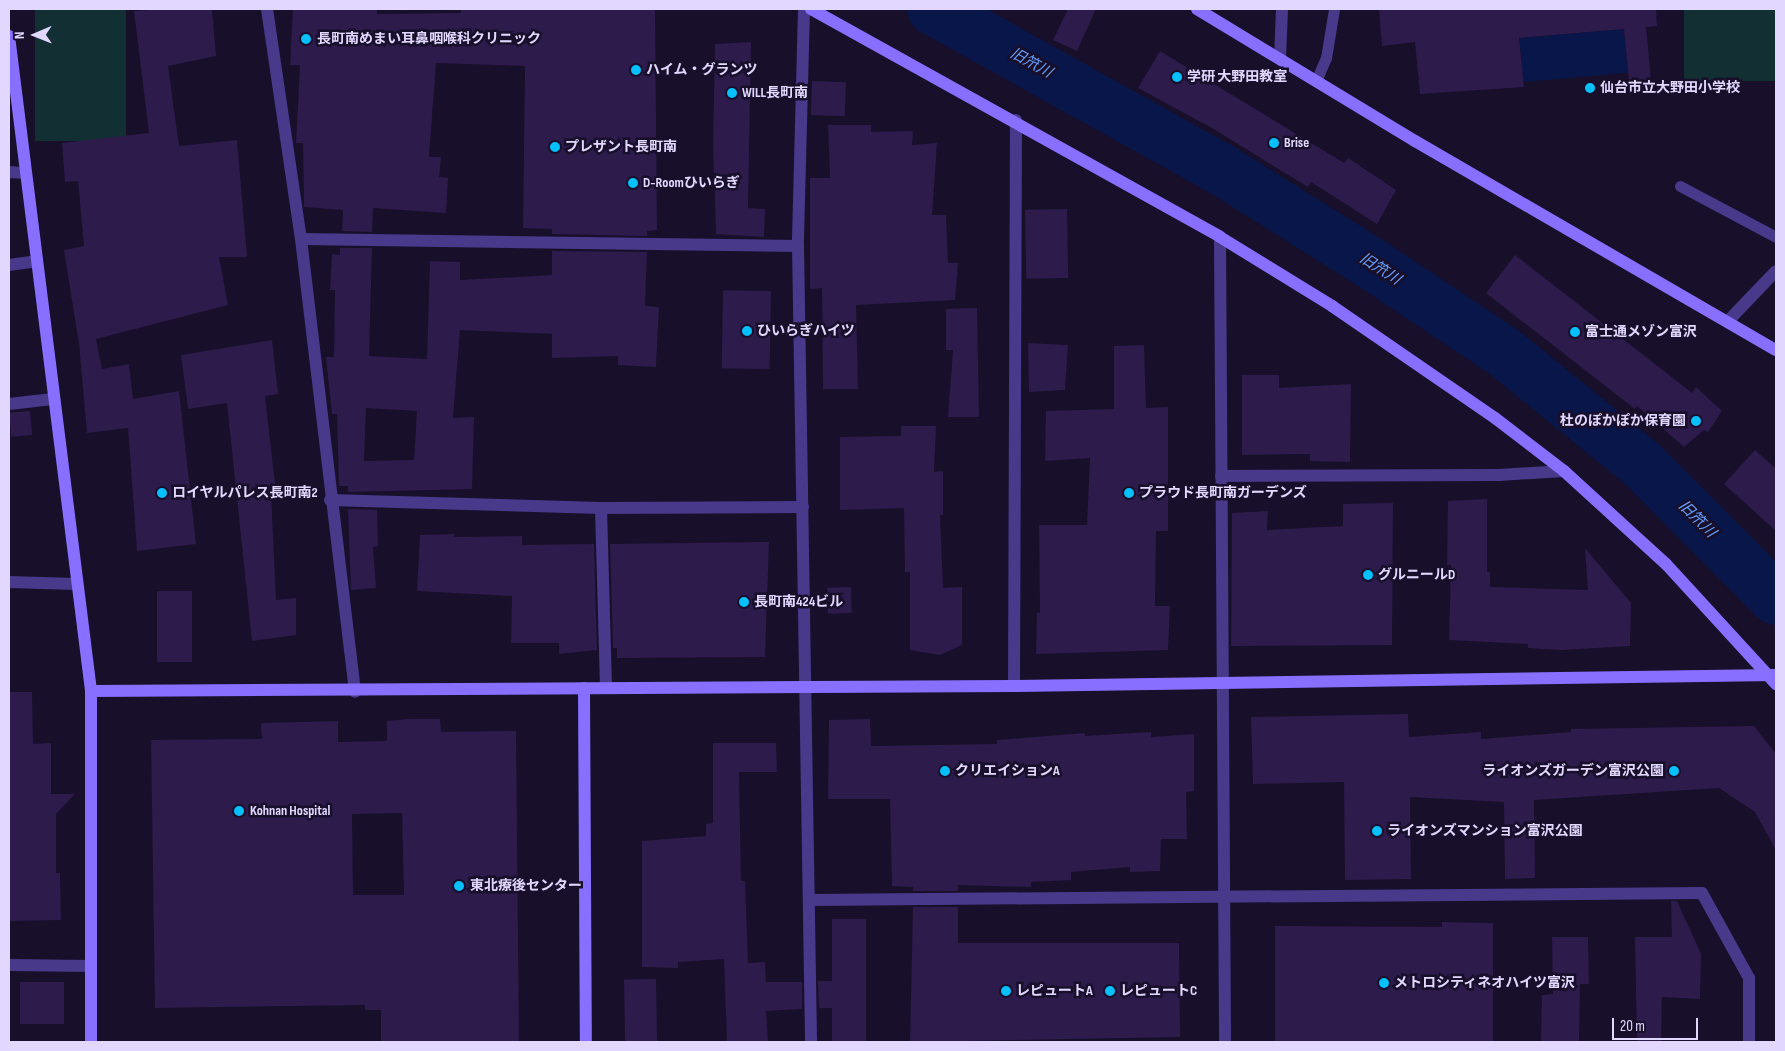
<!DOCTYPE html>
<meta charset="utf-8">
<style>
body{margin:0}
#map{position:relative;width:1785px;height:1051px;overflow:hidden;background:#180f2a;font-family:"Sofia Sans Condensed","Noto Sans JP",sans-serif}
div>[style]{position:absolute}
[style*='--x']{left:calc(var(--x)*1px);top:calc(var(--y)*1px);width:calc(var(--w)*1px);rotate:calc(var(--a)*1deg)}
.green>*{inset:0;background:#123034;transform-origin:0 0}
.water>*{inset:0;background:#091649;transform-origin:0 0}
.river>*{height:52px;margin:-26px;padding:0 26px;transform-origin:26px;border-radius:26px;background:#091649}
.building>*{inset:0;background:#2c1b4b;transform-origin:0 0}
.lane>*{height:11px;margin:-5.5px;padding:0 5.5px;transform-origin:5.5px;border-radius:5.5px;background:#48398a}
.street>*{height:12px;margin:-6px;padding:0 6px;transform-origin:6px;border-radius:6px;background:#48398a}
.secondary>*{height:12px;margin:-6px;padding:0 6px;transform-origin:6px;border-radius:6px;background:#886fff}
.dots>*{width:14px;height:14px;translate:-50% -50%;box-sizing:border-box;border:2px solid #180f2a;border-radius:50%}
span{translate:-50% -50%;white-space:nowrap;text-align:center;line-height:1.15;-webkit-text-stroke:5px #180f2a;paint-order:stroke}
.poi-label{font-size:14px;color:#e2d8ff;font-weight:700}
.left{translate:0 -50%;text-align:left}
.right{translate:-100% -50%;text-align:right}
.water-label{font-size:15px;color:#66a1ff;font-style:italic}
.frame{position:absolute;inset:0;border:10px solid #e2d8ff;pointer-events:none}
.north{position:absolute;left:10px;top:10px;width:50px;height:50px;-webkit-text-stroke:4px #180f2a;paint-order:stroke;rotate:269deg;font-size:14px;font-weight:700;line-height:20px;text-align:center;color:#e2d8ff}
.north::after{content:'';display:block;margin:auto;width:18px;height:22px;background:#e2d8ff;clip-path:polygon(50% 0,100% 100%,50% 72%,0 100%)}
.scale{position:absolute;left:1612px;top:1018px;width:86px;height:22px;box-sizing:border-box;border:2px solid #e2d8ff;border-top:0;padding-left:6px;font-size:15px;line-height:18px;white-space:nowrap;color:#e2d8ff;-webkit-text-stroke:4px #180f2a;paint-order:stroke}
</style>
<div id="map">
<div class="green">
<div style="left:35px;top:9px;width:91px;height:132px"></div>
<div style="left:1684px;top:9px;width:92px;height:72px"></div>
</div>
<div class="water">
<div style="left:1624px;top:29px;width:44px;height:105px;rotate:85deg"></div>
</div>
<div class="river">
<div style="--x:933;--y:9;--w:329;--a:29.1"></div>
<div style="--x:1221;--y:169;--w:186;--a:32.2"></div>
<div style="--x:1378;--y:268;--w:151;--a:33.7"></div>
<div style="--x:1504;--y:352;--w:178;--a:39.1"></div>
<div style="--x:1642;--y:464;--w:190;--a:45.2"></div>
</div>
<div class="building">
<div style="clip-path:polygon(164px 9px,212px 9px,216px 56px,168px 66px,179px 146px,237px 140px,247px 257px,219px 257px,228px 305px,96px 339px,102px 369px,129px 364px,133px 399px,179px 391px,196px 544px,137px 551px,128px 428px,87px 433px,79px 344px,64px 250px,84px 246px,78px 181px,65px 182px,62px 143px,149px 133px,134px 11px)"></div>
<div style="clip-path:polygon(293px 9px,377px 9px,377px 14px,461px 13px,461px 9px,655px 9px,657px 230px,647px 231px,647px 236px,552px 234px,552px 229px,523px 228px,525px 66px,436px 63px,429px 157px,441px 157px,439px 177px,448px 178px,446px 213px,373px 208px,372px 232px,342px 231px,343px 210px,304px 207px,303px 143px,296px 143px,300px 65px,290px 65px)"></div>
<div style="clip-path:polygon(1068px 9px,1096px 9px,1077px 51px,1053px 40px)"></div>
<div style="clip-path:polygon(1379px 9px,1656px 9px,1657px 26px,1646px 27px,1651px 80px,1629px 82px,1624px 29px,1519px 38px,1524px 87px,1420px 94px,1415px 42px,1382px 46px)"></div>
<div style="clip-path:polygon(751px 42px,748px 208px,765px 209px,764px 237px,716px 234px,713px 144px,715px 44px)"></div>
<div style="clip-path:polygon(1160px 51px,1344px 163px,1348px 158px,1396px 190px,1377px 224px,1311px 182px,1308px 187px,1212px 128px,1138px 88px)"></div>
<div style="left:812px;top:81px;width:34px;height:34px;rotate:2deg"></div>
<div style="clip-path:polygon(828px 125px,871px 125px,871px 132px,913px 131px,912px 145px,937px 143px,932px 215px,946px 215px,948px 263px,958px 263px,955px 300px,856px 305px,858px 389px,823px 389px,822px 288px,810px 289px,810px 178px,830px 178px)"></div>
<div style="left:1067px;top:209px;width:69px;height:42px;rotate:89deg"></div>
<div style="clip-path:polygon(evenodd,340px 248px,372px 248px,369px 356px,427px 359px,430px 261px,460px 262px,460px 280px,552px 275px,552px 251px,647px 252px,645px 306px,659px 307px,656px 367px,618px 365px,618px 356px,552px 358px,552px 334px,460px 330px,453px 418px,474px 417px,472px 489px,348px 492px,348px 486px,339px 486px,337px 414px,332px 414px,326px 357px,334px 357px,335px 290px,330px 290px,332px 254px,340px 255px,340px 248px,366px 408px,417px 411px,414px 460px,364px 461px,366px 408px)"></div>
<div style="clip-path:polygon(1515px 255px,1692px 393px,1696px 387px,1722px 411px,1708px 432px,1704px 430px,1684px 447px,1637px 406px,1635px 409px,1486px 293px)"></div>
<div style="left:771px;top:291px;width:78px;height:48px;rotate:91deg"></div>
<div style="clip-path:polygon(977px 308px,979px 417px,948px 417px,953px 350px,946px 350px,946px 309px)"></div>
<div style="clip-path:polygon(272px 340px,278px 394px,265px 396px,276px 493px,271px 493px,276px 600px,296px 598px,296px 635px,252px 641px,227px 403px,188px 409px,181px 355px)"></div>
<div style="clip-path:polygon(1028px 343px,1068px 345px,1065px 390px,1029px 392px)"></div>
<div style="clip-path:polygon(1144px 345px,1146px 408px,1168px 407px,1168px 531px,1156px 531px,1155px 606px,1170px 606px,1168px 650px,1036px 654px,1037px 613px,1040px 613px,1039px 525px,1087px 525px,1090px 458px,1045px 461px,1046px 411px,1114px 409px,1114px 346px)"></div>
<div style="clip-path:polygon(1242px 375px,1279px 375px,1279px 388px,1351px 384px,1350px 462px,1310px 461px,1310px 454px,1242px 455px)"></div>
<div style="left:30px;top:411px;width:24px;height:21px;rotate:85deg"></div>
<div style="clip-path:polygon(901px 426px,936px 426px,934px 472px,943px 471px,943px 515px,940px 515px,943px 588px,962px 587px,962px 645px,940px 655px,910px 650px,910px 572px,905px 572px,904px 508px,840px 510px,840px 437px,901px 436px)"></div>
<div style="clip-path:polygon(1755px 450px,1776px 469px,1776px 531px,1724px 484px)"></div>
<div style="clip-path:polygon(1487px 499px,1487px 572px,1490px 572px,1490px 587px,1588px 590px,1585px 548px,1631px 603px,1630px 646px,1562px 650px,1528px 648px,1528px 644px,1449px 640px,1451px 565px,1447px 565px,1448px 501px)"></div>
<div style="clip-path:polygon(1393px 503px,1392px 645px,1231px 646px,1232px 513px,1268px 511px,1267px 530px,1343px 526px,1343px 504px)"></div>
<div style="clip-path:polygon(348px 509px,377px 510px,378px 546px,373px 547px,376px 588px,351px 590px)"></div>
<div style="clip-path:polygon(454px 534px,454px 537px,522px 536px,522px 545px,594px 544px,597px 650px,559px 654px,559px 643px,511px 643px,512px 596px,417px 591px,420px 535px)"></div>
<div style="clip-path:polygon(769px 542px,765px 657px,617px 658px,617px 648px,613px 648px,610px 544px)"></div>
<div style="left:851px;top:587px;width:26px;height:24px;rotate:88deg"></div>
<div style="left:157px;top:591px;width:35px;height:71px"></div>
<div style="clip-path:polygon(9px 692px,32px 692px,33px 744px,51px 743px,51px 794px,75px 794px,56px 814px,56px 873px,60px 873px,61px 920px,9px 921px)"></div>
<div style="clip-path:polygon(1408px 714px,1409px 737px,1481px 732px,1481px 739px,1571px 732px,1571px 729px,1754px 726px,1776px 754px,1776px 850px,1755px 812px,1719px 788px,1534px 800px,1535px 878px,1505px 879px,1504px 802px,1410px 797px,1411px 879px,1345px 880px,1344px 782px,1253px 784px,1251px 717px)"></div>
<div style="clip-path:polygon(evenodd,409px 719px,440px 719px,441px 732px,516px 731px,519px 1042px,381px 1042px,381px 1010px,365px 1010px,365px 1005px,155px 1008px,151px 740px,262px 739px,261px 723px,338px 721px,338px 742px,387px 741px,387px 721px,409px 719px,402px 813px,404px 895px,353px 895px,352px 814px,402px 813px)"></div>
<div style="clip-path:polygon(870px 719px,871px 746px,997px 744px,997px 740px,1085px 733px,1085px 736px,1151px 732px,1151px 737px,1194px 734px,1194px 791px,1186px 792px,1187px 839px,1161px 839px,1160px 871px,1130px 872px,1130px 867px,1071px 872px,1071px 880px,1031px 882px,1031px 887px,958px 885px,958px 891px,913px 891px,913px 887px,892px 886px,890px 799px,828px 799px,829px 720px)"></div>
<div style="clip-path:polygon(713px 743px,776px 743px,777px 772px,739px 772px,741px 881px,745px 881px,748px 963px,765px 962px,766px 982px,802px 982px,802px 1009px,766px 1011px,768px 1042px,727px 1042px,724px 959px,678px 962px,678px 968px,642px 967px,642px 841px,706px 836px,706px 824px,713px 823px)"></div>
<div style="clip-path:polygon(1671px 901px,1677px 901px,1701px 954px,1700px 999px,1662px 997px,1661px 1042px,1637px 1042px,1635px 937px,1672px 937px)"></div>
<div style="clip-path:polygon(913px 907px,958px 907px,958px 943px,1179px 943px,1180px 1037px,910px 1042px)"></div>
<div style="clip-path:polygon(832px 919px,866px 919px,866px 1042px,832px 1042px,832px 1008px,819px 1008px,818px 981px,832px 981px)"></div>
<div style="clip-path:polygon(1442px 922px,1493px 923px,1493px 1042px,1275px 1042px,1275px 926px,1442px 927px)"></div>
<div style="clip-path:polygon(1552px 937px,1588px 937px,1589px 984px,1580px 984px,1579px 1042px,1541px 1042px,1542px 995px,1553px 994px)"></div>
<div style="left:656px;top:979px;width:63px;height:32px;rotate:89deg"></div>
<div style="left:20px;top:982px;width:44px;height:42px"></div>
</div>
<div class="lane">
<div style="--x:1316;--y:81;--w:25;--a:-67"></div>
<div style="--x:1326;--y:58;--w:50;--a:-80.7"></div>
<div style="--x:1680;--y:186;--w:109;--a:28"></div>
</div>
<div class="street">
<div style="--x:267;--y:9;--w:232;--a:81.6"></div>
<div style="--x:301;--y:239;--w:456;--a:83.2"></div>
<div style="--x:804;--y:9;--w:237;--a:91.5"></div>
<div style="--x:798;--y:246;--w:796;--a:89.06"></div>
<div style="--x:1280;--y:59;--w:50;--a:-87.7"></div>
<div style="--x:9;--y:172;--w:16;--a:4"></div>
<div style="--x:1220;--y:237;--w:805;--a:89.64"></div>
<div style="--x:301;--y:239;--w:497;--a:0.8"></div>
<div style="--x:9;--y:265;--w:27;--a:-8"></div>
<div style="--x:1728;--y:321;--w:69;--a:-46.2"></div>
<div style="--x:9;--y:404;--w:44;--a:-6.5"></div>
<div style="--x:1221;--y:476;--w:278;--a:-0.2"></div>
<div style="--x:1499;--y:475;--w:65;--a:-3.5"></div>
<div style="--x:330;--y:500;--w:271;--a:1.7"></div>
<div style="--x:601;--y:508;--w:202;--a:-0.3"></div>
<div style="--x:601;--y:508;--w:180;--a:88.4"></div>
<div style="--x:9;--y:582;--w:67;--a:1.7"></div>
<div style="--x:1014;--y:686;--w:566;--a:-89.8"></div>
<div style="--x:810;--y:900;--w:892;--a:-0.45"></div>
<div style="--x:1702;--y:893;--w:97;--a:61.1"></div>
<div style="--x:1749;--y:978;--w:64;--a:90"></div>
<div style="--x:9;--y:965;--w:81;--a:0.7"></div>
</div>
<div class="secondary">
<div style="--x:811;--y:9;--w:468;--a:29.1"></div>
<div style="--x:1220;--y:237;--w:132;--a:31.6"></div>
<div style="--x:1332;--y:306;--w:198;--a:34.5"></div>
<div style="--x:1495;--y:418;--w:87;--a:37.5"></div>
<div style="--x:1564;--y:471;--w:138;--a:42.4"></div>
<div style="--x:1666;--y:564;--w:163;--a:47.5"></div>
<div style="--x:1197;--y:9;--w:255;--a:31.2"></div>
<div style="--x:1415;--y:141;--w:417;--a:30.1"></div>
<div style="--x:9;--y:36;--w:660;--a:82.86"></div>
<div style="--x:91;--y:691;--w:351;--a:90"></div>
<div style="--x:584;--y:688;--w:354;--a:89.7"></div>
<div style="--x:91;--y:691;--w:923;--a:-0.31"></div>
<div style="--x:1014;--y:686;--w:762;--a:-0.83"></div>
</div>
<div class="dots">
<div style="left:306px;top:39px;background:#04c0ff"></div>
<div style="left:636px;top:70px;background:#04c0ff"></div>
<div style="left:1177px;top:77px;background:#04c0ff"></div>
<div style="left:1590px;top:88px;background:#04c0ff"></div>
<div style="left:732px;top:93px;background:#04c0ff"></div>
<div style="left:1274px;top:143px;background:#04c0ff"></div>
<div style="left:555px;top:147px;background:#04c0ff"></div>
<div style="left:633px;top:183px;background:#04c0ff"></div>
<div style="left:747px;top:331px;background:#04c0ff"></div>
<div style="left:1575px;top:332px;background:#04c0ff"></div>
<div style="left:1696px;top:421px;background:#04c0ff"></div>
<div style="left:162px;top:493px;background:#04c0ff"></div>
<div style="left:1129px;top:493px;background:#04c0ff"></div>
<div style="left:1368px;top:575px;background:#04c0ff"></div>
<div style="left:744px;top:602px;background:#04c0ff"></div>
<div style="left:945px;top:771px;background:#04c0ff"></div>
<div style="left:1674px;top:771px;background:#04c0ff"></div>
<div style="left:239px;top:811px;background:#04c0ff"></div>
<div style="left:1377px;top:831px;background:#04c0ff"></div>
<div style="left:459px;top:886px;background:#04c0ff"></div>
<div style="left:1384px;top:983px;background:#04c0ff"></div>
<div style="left:1006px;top:991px;background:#04c0ff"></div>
<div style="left:1110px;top:991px;background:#04c0ff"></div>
</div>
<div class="poi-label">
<span class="left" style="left:317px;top:39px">長町南めまい耳鼻咽喉科クリニック</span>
<span class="left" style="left:646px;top:70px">ハイム・グランツ</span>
<span class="left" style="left:1187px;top:77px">学研 大野田教室</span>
<span class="left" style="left:1600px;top:88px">仙台市立大野田小学校</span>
<span class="left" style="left:742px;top:93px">WILL長町南</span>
<span class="left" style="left:1284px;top:143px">Brise</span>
<span class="left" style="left:565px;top:147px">プレザント長町南</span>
<span class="left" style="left:643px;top:183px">D-Roomひいらぎ</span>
<span class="left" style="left:757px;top:331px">ひいらぎハイツ</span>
<span class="left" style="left:1585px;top:332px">富士通メゾン富沢</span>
<span class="right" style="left:1686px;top:421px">杜のぽかぽか保育園</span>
<span class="left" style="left:172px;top:493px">ロイヤルパレス長町南2</span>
<span class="left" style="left:1139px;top:493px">プラウド長町南ガーデンズ</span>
<span class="left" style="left:1378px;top:575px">グルニールD</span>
<span class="left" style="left:754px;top:602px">長町南424ビル</span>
<span class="left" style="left:955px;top:771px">クリエイションA</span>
<span class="right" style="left:1664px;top:771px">ライオンズガーデン富沢公園</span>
<span class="left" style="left:250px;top:811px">Kohnan Hospital</span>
<span class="left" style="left:1387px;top:831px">ライオンズマンション富沢公園</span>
<span class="left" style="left:470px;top:886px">東北療後センター</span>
<span class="left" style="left:1394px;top:983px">メトロシティネオハイツ富沢</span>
<span class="left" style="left:1016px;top:991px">レピュートA</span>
<span class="left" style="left:1120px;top:991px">レピュートC</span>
</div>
<div class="water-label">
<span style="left:1031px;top:63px;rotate:29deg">旧笊川</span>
<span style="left:1380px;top:269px;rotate:33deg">旧笊川</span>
<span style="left:1697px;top:519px;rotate:45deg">旧笊川</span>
</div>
<div class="frame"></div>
<div class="north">N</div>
<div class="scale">20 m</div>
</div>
